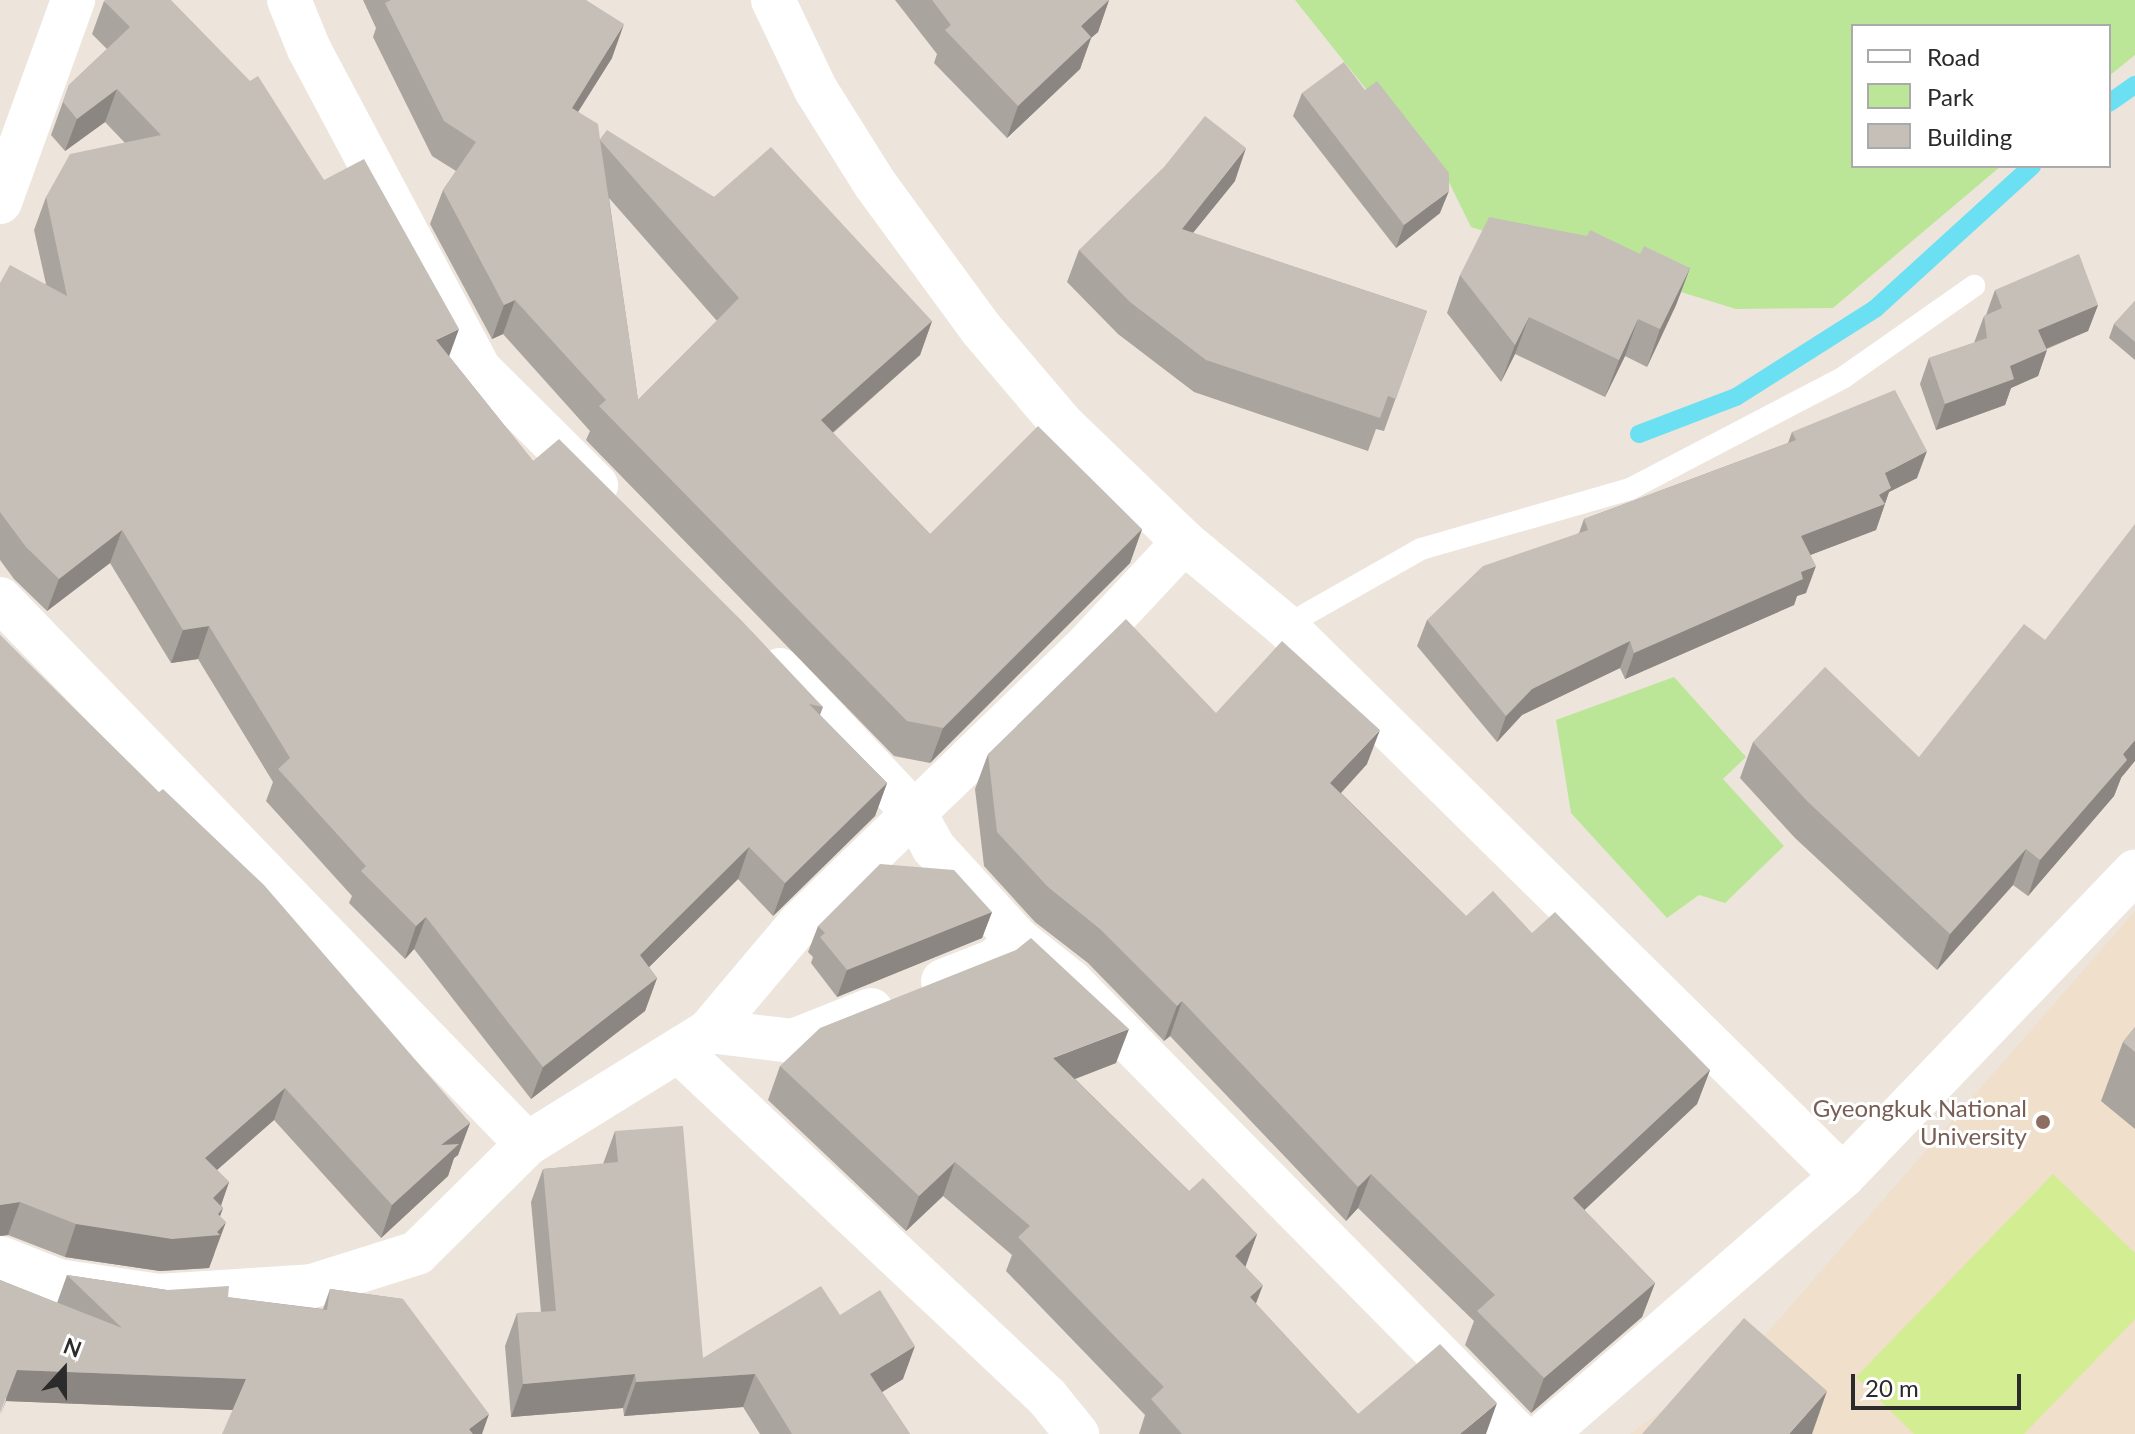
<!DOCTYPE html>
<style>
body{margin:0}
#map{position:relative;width:2135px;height:1434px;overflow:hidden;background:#ede4dc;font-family:Lato,sans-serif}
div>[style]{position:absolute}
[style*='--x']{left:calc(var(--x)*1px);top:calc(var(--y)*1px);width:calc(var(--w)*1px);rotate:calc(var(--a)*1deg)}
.education>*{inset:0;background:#efdfcb}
.green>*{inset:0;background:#bce697}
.pitch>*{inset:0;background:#d2ed92}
.stream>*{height:18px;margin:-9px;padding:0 9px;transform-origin:9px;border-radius:9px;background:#6ce0f3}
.lane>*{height:22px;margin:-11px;padding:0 11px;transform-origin:11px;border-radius:11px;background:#fff}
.street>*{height:44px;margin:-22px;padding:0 22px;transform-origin:22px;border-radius:22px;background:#fff}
.wall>*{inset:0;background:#aaa49e}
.shaded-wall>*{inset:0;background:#8b8681}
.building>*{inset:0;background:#c6bfb8}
.dots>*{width:22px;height:22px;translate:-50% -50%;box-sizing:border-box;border:4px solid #fff;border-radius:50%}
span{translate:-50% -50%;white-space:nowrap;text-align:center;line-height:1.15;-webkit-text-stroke:6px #fff;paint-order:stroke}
.education-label{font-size:24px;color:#785e54}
.right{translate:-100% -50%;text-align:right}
.legend{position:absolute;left:1851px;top:24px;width:260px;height:144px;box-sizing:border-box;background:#fff;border:2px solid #aaa;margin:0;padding:10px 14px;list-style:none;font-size:24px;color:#2b2b2b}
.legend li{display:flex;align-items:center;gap:16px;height:40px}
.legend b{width:40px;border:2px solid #aaa}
.north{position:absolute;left:24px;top:1330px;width:80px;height:80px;-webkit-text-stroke:6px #fff;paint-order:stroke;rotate:21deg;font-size:22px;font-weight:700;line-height:32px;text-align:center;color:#2b2b2b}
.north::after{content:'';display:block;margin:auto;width:28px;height:36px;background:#2b2b2b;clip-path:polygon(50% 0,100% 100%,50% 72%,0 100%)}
.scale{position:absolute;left:1851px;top:1374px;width:170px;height:36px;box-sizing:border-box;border:4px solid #2b2b2b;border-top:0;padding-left:10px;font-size:24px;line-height:28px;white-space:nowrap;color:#2b2b2b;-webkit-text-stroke:6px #fff;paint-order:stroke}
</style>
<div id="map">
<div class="education">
<div style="clip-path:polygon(2135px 911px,2135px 1434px,1630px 1434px,1767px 1333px)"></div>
</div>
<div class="green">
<div style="clip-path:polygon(1295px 0,2135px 0,2135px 55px,2109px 76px,2109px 26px,1853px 26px,1853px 166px,2001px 166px,1833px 308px,1736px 309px,1471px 227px,1442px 168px,1386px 114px)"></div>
<div style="clip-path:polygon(1674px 677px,1746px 757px,1723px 779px,1784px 846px,1725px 903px,1699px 895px,1667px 918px,1571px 813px,1556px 720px)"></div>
</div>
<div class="pitch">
<div style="clip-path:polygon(2053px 1174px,2135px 1253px,2135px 1319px,2024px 1434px,1914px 1434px,1856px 1377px)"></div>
</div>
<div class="stream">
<div style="--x:2109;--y:103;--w:32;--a:-35"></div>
<div style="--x:1639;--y:434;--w:104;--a:-20.9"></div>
<div style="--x:1736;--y:397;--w:166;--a:-32.4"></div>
<div style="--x:1876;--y:308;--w:211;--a:-42.3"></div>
</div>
<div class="lane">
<div style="--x:1285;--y:626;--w:156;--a:-29.5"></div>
<div style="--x:1421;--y:549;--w:217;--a:-16"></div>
<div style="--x:1630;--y:489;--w:242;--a:-27.6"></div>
<div style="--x:1844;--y:377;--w:159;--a:-35"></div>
</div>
<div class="street">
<div style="--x:289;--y:0;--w:53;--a:67.8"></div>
<div style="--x:309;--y:49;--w:362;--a:62"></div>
<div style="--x:479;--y:369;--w:165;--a:44.8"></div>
<div style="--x:773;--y:0;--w:100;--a:64.5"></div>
<div style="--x:816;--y:90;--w:111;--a:57.9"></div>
<div style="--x:875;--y:184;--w:181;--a:53.8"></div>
<div style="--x:982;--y:330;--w:123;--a:49.6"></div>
<div style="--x:1062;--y:424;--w:170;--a:44"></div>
<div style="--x:1184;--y:542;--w:131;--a:39.7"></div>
<div style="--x:1285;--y:626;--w:783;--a:44.59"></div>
<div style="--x:0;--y:202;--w:215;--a:-70.1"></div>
<div style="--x:0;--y:599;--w:758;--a:45.96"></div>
<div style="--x:780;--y:670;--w:197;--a:46.8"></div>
<div style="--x:915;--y:814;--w:38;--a:61"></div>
<div style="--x:933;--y:847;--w:126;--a:47.6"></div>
<div style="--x:943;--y:981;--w:55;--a:-21.4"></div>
<div style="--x:994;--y:961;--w:32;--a:-41"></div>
<div style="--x:1018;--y:940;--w:66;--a:38.3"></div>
<div style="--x:1070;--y:981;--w:636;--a:45.38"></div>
<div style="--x:709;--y:1031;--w:140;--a:-49.9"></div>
<div style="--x:799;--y:924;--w:392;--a:-44"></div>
<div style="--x:1081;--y:652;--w:151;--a:-46.9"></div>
<div style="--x:680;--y:1052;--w:504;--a:43.23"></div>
<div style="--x:1047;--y:1397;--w:48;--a:51"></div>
<div style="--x:0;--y:1258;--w:62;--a:21.6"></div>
<div style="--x:58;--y:1281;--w:102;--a:8.4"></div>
<div style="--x:159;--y:1296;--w:153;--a:-3.7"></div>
<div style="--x:312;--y:1286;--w:110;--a:-17.4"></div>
<div style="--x:417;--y:1253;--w:155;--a:-44.7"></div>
<div style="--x:527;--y:1144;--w:214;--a:-31.8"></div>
<div style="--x:709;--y:1031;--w:85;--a:6.8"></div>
<div style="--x:793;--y:1041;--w:84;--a:-21.7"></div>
<div style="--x:1545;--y:1434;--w:394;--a:-40.9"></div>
<div style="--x:1843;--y:1176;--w:422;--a:-46.2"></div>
</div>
<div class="wall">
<div style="clip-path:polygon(evenodd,363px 0,586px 0,612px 58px,578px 112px,600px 139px,714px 197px,932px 321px,920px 355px,833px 433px,930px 534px,1142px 529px,1130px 563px,930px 763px,894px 756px,586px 440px,590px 431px,503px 334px,492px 339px,430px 224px,443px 190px,456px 171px,432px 156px,373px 37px,376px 28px,363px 0,609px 198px,717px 321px,638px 400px,609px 198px)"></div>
<div style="clip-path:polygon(895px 0,1109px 0,1098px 32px,1091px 38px,1080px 69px,1007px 138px,934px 63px,937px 54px)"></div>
<div style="clip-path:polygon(104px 1px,324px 180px,449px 356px,533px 461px,823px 707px,820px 715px,887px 783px,875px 816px,773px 916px,738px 879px,649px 967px,657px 978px,645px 1011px,531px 1099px,414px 949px,405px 959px,349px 903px,352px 896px,266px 801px,273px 782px,198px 659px,171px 663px,110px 563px,47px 611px,14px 579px,0 560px,0 283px,46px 284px,34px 230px,46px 197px,125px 143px,105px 122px,65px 151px,51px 135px,69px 85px,107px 49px,92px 34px)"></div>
<div style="clip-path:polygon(1365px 90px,1440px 213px,1396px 248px,1293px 116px,1302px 93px)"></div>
<div style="clip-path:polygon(1235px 181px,1193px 233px,1427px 311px,1384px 431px,1376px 429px,1368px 451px,1194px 392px,1118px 334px,1067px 282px,1079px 250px)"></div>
<div style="clip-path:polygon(1640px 254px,1690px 268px,1676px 305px,1647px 367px,1625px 356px,1605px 397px,1515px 354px,1501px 382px,1447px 313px,1460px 275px)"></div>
<div style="clip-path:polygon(1995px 290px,2098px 305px,2088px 331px,2047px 349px,2038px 376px,2011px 388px,2005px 405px,1936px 430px,1920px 384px,1929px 358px,1974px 343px,1984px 316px,1986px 315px)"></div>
<div style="clip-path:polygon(2135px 301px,2135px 360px,2109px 338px,2114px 324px)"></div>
<div style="clip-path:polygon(1792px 432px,1917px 478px,1889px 492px,1876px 530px,1810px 555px,1806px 593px,1797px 596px,1794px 605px,1625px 679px,1620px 668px,1522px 715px,1497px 742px,1417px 646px,1427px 620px,1579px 533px,1584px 519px,1788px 443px)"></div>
<div style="clip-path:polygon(0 635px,470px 1123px,458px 1155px,454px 1158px,448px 1176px,381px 1238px,274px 1120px,217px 1170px,229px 1182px,221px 1205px,223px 1208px,220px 1216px,214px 1255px,209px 1268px,160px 1271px,65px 1257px,8px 1235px,0 1236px)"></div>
<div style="clip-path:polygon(1216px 713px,1367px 764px,1341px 793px,1466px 916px,1532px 933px,1710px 1070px,1697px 1104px,1584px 1210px,1655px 1283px,1642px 1317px,1531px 1413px,1465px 1345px,1474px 1321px,1358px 1208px,1346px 1221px,1170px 1036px,1164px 1041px,1088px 963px,1035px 922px,984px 866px,975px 789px,988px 754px)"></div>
<div style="clip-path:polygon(1753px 742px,1919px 757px,2121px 778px,2114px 796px,2028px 896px,2013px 885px,1937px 970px,1795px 838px,1740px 778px)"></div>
<div style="clip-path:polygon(992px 912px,982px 938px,837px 997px,811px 963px,813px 957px,808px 952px,818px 926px)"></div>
<div style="clip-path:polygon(2135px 1027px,2135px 1129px,2101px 1101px,2123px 1042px)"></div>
<div style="clip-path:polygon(1116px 1063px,1075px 1079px,1189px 1191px,1257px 1234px,1245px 1266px,1256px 1304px,1358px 1414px,1486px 1434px,1139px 1434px,1145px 1415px,1006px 1271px,1012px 1255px,943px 1196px,906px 1231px,768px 1100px,780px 1066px)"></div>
<div style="clip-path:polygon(615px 1131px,703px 1358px,840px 1315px,903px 1379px,882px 1392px,910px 1434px,760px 1434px,743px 1407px,624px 1416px,623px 1408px,511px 1417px,505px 1346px,517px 1313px,541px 1312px,531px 1202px,543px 1169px,603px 1164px)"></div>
<div style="clip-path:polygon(67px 1275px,167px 1290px,323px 1309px,330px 1289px,403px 1299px,233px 1410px,6px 1401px,0 1280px,57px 1303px)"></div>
</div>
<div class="shaded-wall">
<div style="clip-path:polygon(1109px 0,1098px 32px,1091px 38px,1080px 69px,1007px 138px,1018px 106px,1081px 26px)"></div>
<div style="clip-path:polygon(624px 24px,612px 58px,559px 142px,572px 108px)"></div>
<div style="clip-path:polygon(117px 89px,105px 122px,65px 151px,77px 119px)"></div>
<div style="clip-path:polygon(1246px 148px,1235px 181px,1170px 261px,1182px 229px)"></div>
<div style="clip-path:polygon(1449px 191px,1440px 213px,1396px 248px,1404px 225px)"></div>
<div style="clip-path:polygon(1690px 268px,1676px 305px,1647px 367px,1660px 329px)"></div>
<div style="clip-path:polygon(515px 300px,503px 334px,492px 339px,504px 305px)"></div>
<div style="clip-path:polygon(2098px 305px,2088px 331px,2028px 356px,2038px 330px)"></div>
<div style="clip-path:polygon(1529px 317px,1515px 354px,1501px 382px,1515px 345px)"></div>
<div style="clip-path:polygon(1638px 319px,1625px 356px,1605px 397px,1619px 360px)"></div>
<div style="clip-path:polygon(932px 321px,920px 355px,808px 454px,821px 420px)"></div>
<div style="clip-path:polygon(459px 329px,447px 362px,436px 340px)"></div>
<div style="clip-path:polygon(2047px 350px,2038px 376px,2011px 388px,2005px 405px,1936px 430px,1945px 404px,2010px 366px)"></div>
<div style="clip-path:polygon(1927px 451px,1917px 478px,1889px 492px,1876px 530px,1792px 562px,1801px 536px,1885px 473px)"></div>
<div style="clip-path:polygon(1142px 529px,1130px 563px,930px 763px,943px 728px)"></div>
<div style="clip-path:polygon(122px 530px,110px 563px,47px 611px,59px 579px)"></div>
<div style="clip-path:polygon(1816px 566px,1806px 593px,1797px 596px,1794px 605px,1625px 679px,1634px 653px,1801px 572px)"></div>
<div style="clip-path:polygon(209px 626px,198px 659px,171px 663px,183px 630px)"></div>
<div style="clip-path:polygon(1630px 641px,1620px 668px,1522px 715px,1497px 742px,1506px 716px,1532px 689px)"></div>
<div style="clip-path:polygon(1380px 730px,1367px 764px,1318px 818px,1330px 783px)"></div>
<div style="clip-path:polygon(2135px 740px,2135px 761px,2121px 778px,2114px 796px,2028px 896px,2040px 860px,2123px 754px)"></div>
<div style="clip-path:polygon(887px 783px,875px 816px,773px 916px,785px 883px)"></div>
<div style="clip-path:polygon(749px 847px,738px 879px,628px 988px,640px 955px)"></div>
<div style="clip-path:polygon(2026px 849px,2013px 885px,1937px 970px,1950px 934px)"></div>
<div style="clip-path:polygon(992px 912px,982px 938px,837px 997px,847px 970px)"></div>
<div style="clip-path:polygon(426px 917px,414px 949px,405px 959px,416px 926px)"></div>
<div style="clip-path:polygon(657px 978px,645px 1011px,531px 1099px,543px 1067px)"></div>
<div style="clip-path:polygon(1182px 1001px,1170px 1036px,1164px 1041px,1177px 1006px)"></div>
<div style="clip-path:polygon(1129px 1029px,1116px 1063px,1041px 1092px,1053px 1058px)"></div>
<div style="clip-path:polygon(1710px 1070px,1697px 1104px,1560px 1233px,1573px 1198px)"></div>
<div style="clip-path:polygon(285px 1088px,274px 1120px,193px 1191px,205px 1158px)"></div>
<div style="clip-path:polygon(470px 1123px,458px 1155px,454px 1158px,448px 1176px,381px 1238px,392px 1205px,441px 1145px)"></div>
<div style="clip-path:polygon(955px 1162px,943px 1196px,906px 1231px,919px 1196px)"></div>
<div style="clip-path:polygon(1371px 1174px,1358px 1208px,1346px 1221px,1358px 1187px)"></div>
<div style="clip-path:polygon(229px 1182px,218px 1214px,213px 1198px)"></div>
<div style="clip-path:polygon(20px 1202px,8px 1235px,0 1236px,0 1205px)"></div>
<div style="clip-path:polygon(223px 1208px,213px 1236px,226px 1222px,209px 1268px,160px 1271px,65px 1257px,76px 1224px,218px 1214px)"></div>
<div style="clip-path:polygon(1257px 1234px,1245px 1268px,1235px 1256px)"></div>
<div style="clip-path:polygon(1655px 1283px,1642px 1317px,1531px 1413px,1544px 1378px)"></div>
<div style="clip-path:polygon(1263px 1285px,1250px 1319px,1250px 1297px)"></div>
<div style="clip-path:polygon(915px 1346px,903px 1379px,858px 1407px,870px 1374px)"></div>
<div style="clip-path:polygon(17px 1370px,246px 1379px,234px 1410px,6px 1401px,0 1416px)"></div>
<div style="clip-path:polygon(635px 1374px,623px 1408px,511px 1417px,523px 1384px)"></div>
<div style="clip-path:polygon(755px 1374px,743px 1407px,624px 1416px,636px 1382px)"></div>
<div style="clip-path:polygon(1827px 1391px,1812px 1434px,1789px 1434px)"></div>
<div style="clip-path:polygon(1497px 1403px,1486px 1434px,1460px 1434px)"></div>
<div style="clip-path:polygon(489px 1414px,482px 1434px,467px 1434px,469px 1429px)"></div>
</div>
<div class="building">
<div style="clip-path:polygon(105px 0,171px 0,250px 81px,258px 76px,324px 180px,364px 159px,459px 329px,436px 340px,533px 461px,559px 439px,742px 621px,823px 707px,809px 704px,887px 783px,785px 883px,749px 847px,640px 955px,657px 978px,543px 1067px,426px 917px,416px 926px,361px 871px,366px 866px,278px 769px,290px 758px,209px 626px,183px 630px,122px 530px,59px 579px,26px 547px,0 512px,0 283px,10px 265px,67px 296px,46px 197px,70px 154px,161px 135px,117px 89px,77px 119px,63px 102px,69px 85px,130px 27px,104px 1px)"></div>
<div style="clip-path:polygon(evenodd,391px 0,586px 0,624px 24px,572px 108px,598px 124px,600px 139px,607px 130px,714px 197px,771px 147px,932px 321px,821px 420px,930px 534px,1038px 426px,1142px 529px,943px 728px,907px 721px,599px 406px,606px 400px,515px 300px,504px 305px,443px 190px,476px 142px,444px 121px,385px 3px,391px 0,600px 140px,739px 298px,638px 400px,635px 377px,600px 140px)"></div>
<div style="clip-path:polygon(932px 0,1109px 0,1081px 26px,1091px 37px,1018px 106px,945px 30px,951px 25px)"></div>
<div style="clip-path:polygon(1344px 62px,1365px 90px,1377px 81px,1449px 173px,1449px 191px,1404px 225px,1302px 93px)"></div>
<div style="clip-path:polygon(1205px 116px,1246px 148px,1182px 229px,1427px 311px,1396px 399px,1388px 396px,1380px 418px,1206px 360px,1130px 302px,1079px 250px,1164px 167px)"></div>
<div style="clip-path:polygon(1489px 217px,1587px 236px,1590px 230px,1640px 254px,1644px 246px,1690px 268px,1660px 329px,1638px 319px,1619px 360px,1529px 317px,1515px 345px,1460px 275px)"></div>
<div style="clip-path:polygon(2079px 254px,2098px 305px,2038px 330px,2047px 350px,2010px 366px,2014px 379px,1945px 404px,1929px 358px,1987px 338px,1984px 316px,2002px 308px,1995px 290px)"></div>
<div style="clip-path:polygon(2135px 301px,2135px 342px,2114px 324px)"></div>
<div style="clip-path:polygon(1895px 390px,1927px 451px,1885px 473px,1891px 488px,1879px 495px,1885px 504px,1801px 536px,1816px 566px,1801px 572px,1803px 579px,1634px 653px,1630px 641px,1532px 689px,1506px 716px,1427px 620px,1483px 566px,1588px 530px,1584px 519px,1796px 440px,1792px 432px)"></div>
<div style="clip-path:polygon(2135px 524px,2135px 740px,2123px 754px,2127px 760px,2040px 860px,2026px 849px,1950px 934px,1808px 802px,1753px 742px,1825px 667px,1919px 757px,2024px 624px,2045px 640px)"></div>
<div style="clip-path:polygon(1126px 619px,1216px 713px,1282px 641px,1380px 730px,1330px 783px,1466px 916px,1493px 891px,1532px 933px,1555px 912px,1710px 1070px,1573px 1198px,1655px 1283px,1544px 1378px,1477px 1311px,1495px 1295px,1371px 1174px,1358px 1187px,1182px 1001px,1177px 1006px,1100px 929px,1048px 887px,997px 832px,988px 754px)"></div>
<div style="clip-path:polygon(0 635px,159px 792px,163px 789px,264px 885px,470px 1123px,441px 1145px,459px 1144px,392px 1205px,285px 1088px,205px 1158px,229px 1182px,213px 1198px,223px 1208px,218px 1214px,226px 1222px,217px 1232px,220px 1235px,172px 1239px,76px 1224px,20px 1202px,0 1205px)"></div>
<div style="clip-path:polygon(880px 864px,954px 870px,992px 912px,847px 970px,820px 937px,825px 933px,818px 926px)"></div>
<div style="clip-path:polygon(1031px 938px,1129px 1029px,1053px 1058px,1189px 1191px,1203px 1178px,1257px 1234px,1235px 1256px,1263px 1285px,1250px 1297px,1358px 1414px,1440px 1344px,1497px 1403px,1460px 1434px,1182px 1434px,1151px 1399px,1164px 1387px,1018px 1237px,1030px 1226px,955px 1162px,919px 1196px,780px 1066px,820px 1028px,1016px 950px)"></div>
<div style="clip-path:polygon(2135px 1027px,2135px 1052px,2123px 1042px)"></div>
<div style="clip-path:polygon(683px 1126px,703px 1358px,821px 1286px,840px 1315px,880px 1290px,915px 1346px,870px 1374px,910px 1434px,792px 1434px,755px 1374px,636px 1382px,635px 1374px,523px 1384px,517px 1313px,556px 1311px,543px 1169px,618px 1162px,615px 1131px)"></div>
<div style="clip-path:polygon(67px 1275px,167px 1290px,229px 1286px,228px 1297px,327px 1310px,330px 1289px,403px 1299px,489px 1414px,469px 1429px,473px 1434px,222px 1434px,246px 1379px,17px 1370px,0 1413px,0 1280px,122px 1328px)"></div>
<div style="clip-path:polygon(1744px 1318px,1827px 1391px,1789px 1434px,1642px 1434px)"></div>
</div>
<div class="dots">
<div style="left:2043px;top:1122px;background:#8d6e63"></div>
</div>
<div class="education-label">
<span class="right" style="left:2027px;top:1122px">Gyeongkuk National<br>University</span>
</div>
<ul class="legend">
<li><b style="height:10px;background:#fff"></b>Road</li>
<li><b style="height:22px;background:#bce697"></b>Park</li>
<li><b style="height:22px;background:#c6bfb8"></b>Building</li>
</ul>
<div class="north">N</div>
<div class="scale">20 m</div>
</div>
